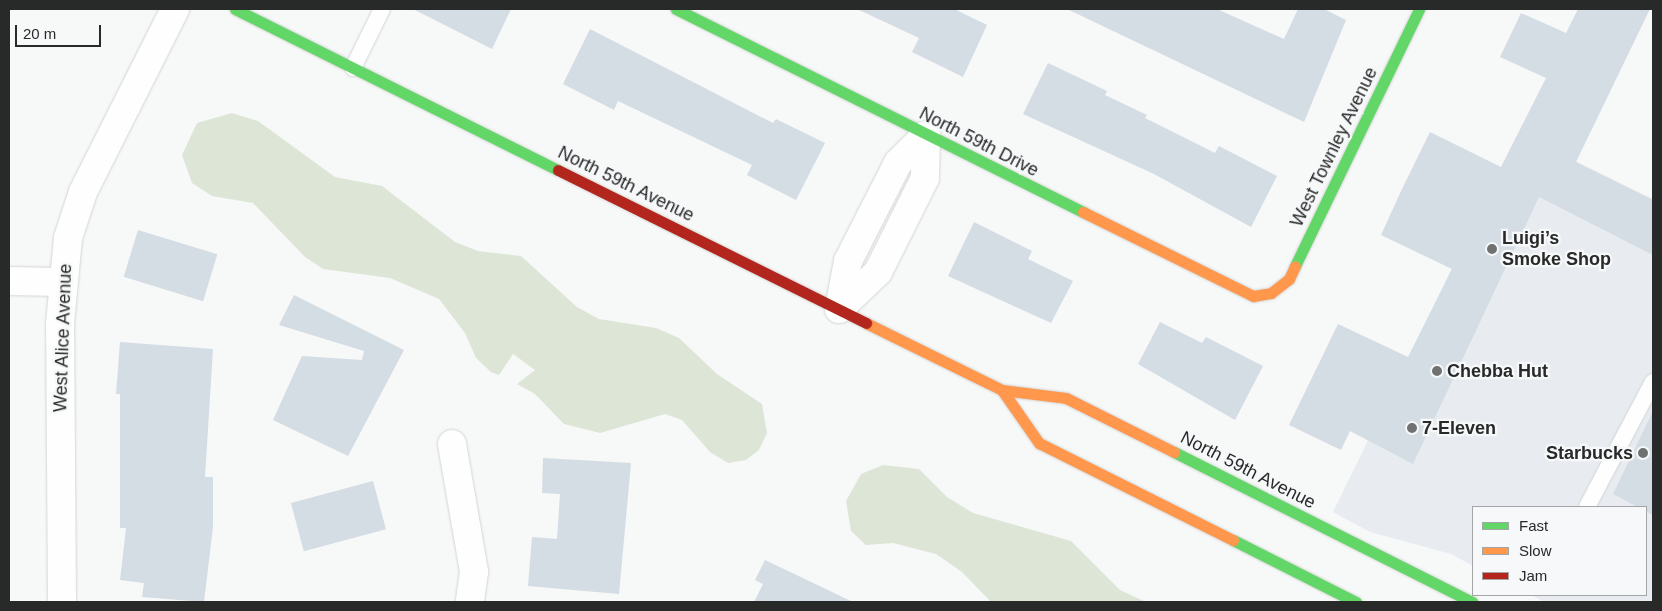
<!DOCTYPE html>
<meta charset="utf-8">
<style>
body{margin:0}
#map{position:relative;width:1662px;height:611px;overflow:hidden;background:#f7f8f8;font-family:Arial,sans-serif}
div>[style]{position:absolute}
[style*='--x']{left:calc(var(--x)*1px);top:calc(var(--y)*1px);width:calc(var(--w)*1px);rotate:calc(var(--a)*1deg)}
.built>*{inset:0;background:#e8ecf1}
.green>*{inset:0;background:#dde6d6}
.building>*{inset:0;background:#d4dce4;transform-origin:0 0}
.roads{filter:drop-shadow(0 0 1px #d4d5d5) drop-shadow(0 0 1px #d4d5d5)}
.lane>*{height:16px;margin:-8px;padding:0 8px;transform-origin:8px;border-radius:8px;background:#fefefe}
.street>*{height:28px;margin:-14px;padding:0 14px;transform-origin:14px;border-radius:14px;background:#fefefe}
.fast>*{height:11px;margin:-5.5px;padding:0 5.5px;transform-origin:5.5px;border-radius:5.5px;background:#63d668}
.slow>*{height:11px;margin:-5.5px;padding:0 5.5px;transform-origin:5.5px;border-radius:5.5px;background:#ff974d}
.jam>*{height:11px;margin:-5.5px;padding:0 5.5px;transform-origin:5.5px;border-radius:5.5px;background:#b3261e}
.dots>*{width:14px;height:14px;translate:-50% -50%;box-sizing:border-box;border:2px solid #f6f8f9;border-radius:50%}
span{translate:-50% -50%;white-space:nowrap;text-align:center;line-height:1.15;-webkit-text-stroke:4.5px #f6f8f9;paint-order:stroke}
.street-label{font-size:18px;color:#282929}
.poi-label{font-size:18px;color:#282929;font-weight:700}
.left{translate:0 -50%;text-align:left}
.right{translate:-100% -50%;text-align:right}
.frame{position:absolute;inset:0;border:10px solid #282929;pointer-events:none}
.legend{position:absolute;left:1472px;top:506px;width:175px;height:90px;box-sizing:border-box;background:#f6f8f9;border:1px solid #a4a5a6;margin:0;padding:6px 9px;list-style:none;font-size:15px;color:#282929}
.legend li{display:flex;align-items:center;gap:10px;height:25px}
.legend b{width:25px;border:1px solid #a4a5a6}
.scale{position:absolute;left:15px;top:25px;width:86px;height:22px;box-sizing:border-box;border:2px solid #282929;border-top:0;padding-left:6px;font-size:15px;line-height:18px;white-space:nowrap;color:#282929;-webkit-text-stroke:4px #f6f8f9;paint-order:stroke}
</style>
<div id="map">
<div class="built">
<div style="clip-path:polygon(1518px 133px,1653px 199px,1653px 602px,1545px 602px,1530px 595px,1646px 595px,1646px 507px,1473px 507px,1473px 566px,1451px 554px,1370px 532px,1333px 512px)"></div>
</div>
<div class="green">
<div style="clip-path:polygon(232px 113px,258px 121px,335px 177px,382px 186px,455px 242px,478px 251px,521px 256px,577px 307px,599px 319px,656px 328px,679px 338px,717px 374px,762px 404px,767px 433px,759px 450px,746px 460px,728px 463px,710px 452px,682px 420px,665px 414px,600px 433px,564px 424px,535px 394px,517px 384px,535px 370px,513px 354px,499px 375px,491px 372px,476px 358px,465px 333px,439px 299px,390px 278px,323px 269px,305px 257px,253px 203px,212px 196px,192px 183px,182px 155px,197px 123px)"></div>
<div style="clip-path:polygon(883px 465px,919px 469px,947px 497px,973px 513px,1071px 541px,1120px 590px,1146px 602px,991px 602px,962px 572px,936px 554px,893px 543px,866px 545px,851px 531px,846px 501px,861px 474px)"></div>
</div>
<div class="building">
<div style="clip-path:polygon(413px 9px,511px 9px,492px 49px)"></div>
<div style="clip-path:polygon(857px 9px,954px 9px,987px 25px,963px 77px,912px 52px,919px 38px)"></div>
<div style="clip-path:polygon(1067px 9px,1217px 9px,1284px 39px,1298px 9px,1324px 9px,1346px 20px,1304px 122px)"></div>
<div style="clip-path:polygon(1578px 9px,1650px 9px,1576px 162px,1653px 200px,1653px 255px,1539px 197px,1413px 464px,1350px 431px,1341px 450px,1289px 425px,1338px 324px,1408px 357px,1452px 269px,1381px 235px,1402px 189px,1430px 132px,1501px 167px,1546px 78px,1500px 57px,1521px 13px,1566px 33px)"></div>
<div style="clip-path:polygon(590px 29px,773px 123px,776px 119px,825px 143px,796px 200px,747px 175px,752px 165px,618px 101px,614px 110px,563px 84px)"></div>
<div style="clip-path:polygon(1048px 63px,1107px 91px,1105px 95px,1147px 115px,1145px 118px,1215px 153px,1219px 146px,1277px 176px,1251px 227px,1154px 174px,1023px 114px)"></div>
<div style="clip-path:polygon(974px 222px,1032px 251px,1028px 259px,1073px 281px,1051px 323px,948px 276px)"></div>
<div style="left:138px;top:230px;width:83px;height:49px;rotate:17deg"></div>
<div style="clip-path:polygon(294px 295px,404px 350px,348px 456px,273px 420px,302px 356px,362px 360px,364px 351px,279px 325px)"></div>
<div style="clip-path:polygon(1160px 322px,1202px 343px,1206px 337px,1263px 366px,1235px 420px,1138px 364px)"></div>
<div style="clip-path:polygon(120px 342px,213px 349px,205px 477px,213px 477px,213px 527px,204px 602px,142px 597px,144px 583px,120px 580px,126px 528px,120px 528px,120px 394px,116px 394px)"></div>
<div style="clip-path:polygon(1653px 411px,1653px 515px,1613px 494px)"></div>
<div style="clip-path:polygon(543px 458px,631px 463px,619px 594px,528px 586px,532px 537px,557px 539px,560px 494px,542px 493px)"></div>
<div style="left:373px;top:481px;width:50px;height:85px;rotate:75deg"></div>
<div style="clip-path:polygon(765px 560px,853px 602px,754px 602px,763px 584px,755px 580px)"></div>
</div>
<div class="roads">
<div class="lane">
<div style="--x:353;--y:68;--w:66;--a:-63.8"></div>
<div style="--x:1587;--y:507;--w:141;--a:-62.2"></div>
</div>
<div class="street">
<div style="--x:9;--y:281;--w:52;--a:1.1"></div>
<div style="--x:839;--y:309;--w:54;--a:-43.5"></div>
<div style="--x:878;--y:272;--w:105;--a:-63.4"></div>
<div style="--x:925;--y:178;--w:43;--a:-88.7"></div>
<div style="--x:839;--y:309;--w:49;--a:-79.4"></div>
<div style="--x:848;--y:261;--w:110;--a:-63"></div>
<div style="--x:898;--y:163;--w:40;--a:-45"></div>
<div style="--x:452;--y:444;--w:130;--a:80.2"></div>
<div style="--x:474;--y:572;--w:30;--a:98"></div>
<div style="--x:62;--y:602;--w:278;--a:-90.4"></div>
<div style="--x:60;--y:324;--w:86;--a:-84.7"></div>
<div style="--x:68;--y:238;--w:48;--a:-71.9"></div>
<div style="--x:83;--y:192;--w:205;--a:-63.3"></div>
</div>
<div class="fast">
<div style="--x:235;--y:9;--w:361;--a:26.5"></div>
<div style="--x:676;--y:9;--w:455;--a:26.5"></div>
<div style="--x:1295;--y:266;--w:285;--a:-64.2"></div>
<div style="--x:1174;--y:452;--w:334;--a:26.7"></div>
<div style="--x:1233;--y:540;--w:138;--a:26.8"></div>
</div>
<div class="slow">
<div style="--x:1083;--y:212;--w:190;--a:26.3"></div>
<div style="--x:1253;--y:296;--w:18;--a:-9"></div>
<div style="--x:1271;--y:293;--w:23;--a:-38"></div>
<div style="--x:1289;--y:279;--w:14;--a:-65"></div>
<div style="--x:866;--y:323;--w:152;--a:26.2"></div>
<div style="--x:1002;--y:390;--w:64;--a:7.1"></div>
<div style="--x:1066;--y:398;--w:121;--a:26.6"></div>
<div style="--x:1002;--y:390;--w:65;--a:55.1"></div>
<div style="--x:1039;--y:443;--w:217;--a:26.6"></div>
</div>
<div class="jam">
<div style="--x:558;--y:170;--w:344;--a:26.4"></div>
</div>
</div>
<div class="dots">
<div style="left:1492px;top:249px;background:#707171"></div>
<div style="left:1437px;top:371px;background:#707171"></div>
<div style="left:1412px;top:428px;background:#707171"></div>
<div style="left:1643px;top:453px;background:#707171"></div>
</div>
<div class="street-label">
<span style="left:979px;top:142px;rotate:27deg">North 59th Drive</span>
<span style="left:1334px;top:147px;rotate:-64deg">West Townley Avenue</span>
<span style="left:626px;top:184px;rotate:26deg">North 59th Avenue</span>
<span style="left:63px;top:338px;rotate:-88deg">West Alice Avenue</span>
<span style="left:1248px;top:470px;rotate:27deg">North 59th Avenue</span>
</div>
<div class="poi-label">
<span class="left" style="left:1502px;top:249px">Luigi’s<br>Smoke Shop</span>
<span class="left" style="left:1447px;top:371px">Chebba Hut</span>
<span class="left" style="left:1422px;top:428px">7-Eleven</span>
<span class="right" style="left:1633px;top:453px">Starbucks</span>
</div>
<div class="frame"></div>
<ul class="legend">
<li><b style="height:6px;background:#63d668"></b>Fast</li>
<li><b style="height:6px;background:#ff974d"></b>Slow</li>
<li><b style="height:6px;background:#b3261e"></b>Jam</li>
</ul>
<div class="scale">20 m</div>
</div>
